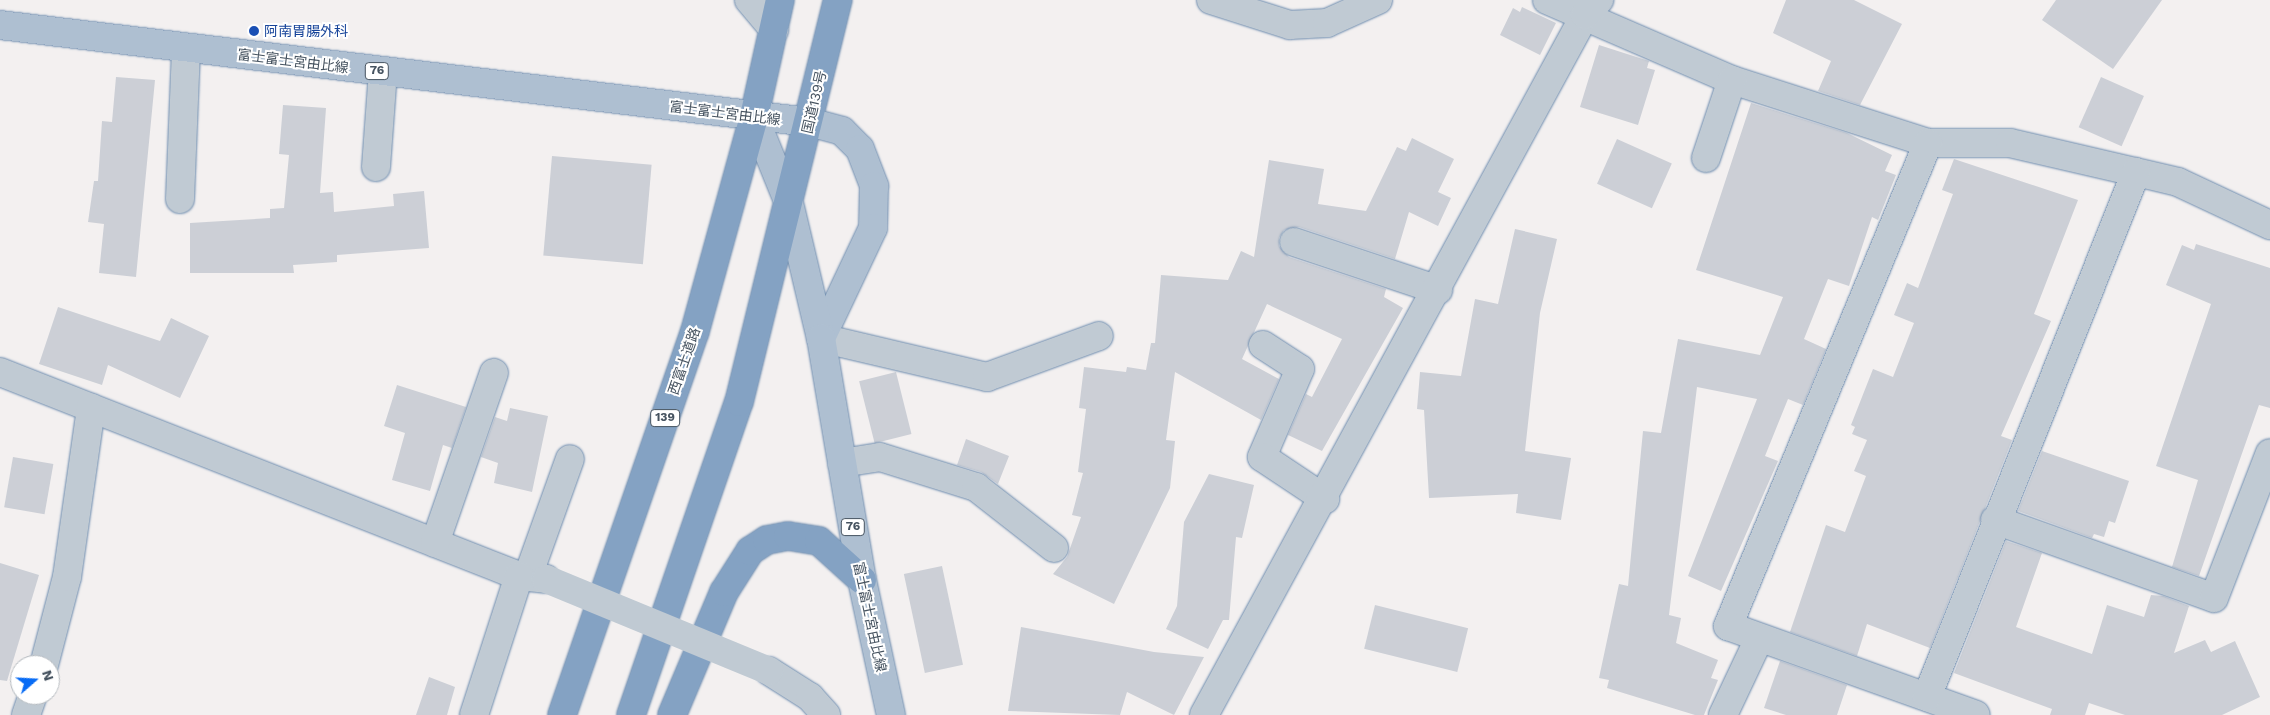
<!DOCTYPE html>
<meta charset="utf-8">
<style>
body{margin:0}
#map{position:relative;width:2270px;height:715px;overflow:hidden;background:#f3f0f0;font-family:"Work Sans","Noto Sans JP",sans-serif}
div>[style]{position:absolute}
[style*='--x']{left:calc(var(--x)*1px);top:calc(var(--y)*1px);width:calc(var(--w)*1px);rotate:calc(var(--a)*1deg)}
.building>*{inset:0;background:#cccfd6;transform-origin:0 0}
.roads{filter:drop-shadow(0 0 1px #6f8daf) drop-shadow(0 0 1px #6f8daf)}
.minor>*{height:28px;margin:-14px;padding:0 14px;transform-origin:14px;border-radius:14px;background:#c0cad3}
.major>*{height:28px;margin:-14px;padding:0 14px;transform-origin:14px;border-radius:14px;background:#aebfd1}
.highway>*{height:28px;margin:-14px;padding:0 14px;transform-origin:14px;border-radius:14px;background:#84a2c3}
.minor-bridge>*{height:28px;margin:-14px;padding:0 14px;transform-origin:14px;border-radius:14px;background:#c0cad3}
.dots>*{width:14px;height:14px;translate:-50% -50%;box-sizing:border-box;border:2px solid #fff;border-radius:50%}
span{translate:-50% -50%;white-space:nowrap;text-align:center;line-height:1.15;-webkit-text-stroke:4px #fff;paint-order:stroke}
.shield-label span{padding:1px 4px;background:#fff;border:1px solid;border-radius:4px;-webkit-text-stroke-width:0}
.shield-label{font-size:12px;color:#465360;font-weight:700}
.transit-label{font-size:14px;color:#164399}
.left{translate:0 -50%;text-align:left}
.street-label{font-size:14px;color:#465360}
.north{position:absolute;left:10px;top:655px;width:50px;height:50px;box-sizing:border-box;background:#fff;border:1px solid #b5babf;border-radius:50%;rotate:71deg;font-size:14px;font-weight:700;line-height:20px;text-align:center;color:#465360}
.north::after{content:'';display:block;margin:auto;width:18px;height:22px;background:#096cf5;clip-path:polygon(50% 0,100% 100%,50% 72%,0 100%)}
</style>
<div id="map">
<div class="building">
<div style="clip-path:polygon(1786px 0,1854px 0,1902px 24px,1860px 105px,1818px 91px,1831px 61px,1773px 33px)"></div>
<div style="clip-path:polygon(2056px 0,2162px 0,2113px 69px,2042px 20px)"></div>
<div style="clip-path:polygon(1522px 7px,1556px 23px,1540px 55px,1500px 35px,1513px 8px,1520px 12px)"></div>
<div style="clip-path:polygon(1599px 45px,1649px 61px,1647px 68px,1655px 70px,1638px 125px,1580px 107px)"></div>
<div style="clip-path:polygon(116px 77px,155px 80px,136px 277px,99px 273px,104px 224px,88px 222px,94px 181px,98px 181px,102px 121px,112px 122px)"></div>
<div style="left:2101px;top:77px;width:47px;height:55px;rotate:24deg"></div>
<div style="clip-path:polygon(1751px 103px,1847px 133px,1892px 155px,1885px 171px,1896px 175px,1878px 220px,1872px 217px,1849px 286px,1828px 279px,1804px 339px,1826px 349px,1803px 405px,1788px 399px,1765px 456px,1778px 461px,1721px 591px,1688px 576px,1757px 399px,1697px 387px,1669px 615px,1681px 618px,1676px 643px,1718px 660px,1711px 678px,1718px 680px,1704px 715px,1695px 715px,1607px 688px,1609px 680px,1599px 678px,1619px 584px,1628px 586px,1643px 431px,1661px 433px,1678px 339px,1760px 355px,1783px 297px,1696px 270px)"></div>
<div style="clip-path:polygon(283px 105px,326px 108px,320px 193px,333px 192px,334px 212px,394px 206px,393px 194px,424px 191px,429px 248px,337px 255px,337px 262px,293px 265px,294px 273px,190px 273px,190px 223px,270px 218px,270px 209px,284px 208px,289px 155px,279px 154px)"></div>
<div style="clip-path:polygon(1412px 138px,1454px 159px,1438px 192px,1451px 198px,1438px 226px,1409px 212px,1395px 259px,1299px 227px,1284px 230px,1279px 238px,1279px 246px,1289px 257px,1386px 289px,1384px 297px,1403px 308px,1322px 451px,1288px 435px,1306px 394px,1312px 397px,1342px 339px,1267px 304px,1242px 359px,1279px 379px,1261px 420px,1175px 372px,1166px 440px,1175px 441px,1170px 488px,1114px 604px,1053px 574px,1067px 557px,1081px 517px,1072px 515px,1083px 473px,1078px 472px,1086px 409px,1079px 408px,1084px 367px,1126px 372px,1127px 367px,1146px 370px,1151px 343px,1155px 343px,1161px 275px,1228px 280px,1241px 251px,1254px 257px,1269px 160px,1324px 169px,1318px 204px,1366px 211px,1397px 147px,1406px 151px)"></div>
<div style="left:1617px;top:139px;width:60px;height:49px;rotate:24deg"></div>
<div style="left:552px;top:156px;width:100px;height:100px;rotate:5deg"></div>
<div style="clip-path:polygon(1954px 159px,2078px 200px,2034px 314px,2051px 321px,2001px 436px,2012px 440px,1930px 648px,1867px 624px,1857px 656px,1790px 632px,1826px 525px,1845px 532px,1866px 476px,1854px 471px,1867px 440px,1852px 434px,1855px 427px,1851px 425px,1873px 369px,1893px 377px,1914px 323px,1894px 315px,1907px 283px,1918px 288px,1953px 194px,1942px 190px)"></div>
<div style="clip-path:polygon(1515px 229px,1557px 239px,1540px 313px,1525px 451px,1571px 458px,1561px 520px,1516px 513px,1518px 494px,1429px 498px,1424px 410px,1417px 409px,1420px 372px,1461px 376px,1475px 299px,1498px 304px)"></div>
<div style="clip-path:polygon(2196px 244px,2270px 268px,2270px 408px,2259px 405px,2199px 576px,2172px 567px,2198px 480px,2156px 466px,2211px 304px,2166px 285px,2182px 245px,2194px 250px)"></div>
<div style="clip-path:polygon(58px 307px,160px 341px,171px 318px,209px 336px,180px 398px,108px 365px,102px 385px,39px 364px)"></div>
<div style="left:896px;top:372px;width:64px;height:38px;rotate:76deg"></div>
<div style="clip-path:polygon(397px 385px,466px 407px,452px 448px,443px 445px,430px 491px,392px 480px,405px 433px,384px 426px)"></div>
<div style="clip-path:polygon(510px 408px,548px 416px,532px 492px,494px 483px,498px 463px,481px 457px,495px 417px,507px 421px)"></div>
<div style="clip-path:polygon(966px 439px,1009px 456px,998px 484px,981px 472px,957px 465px)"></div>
<div style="clip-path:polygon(2042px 451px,2129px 481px,2115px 523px,2109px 521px,2104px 537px,2094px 534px,2092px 538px,2018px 511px)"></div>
<div style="left:13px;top:457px;width:41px;height:51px;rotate:10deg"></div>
<div style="clip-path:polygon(1209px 474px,1254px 485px,1242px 538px,1236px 537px,1229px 620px,1223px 620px,1208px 649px,1166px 629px,1177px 606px,1184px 522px)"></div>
<div style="clip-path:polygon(2006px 541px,2042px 553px,2016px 627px,2092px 654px,2107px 605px,2144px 617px,2151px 595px,2163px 596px,2189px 606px,2174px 653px,2205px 640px,2211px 652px,2235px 641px,2260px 697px,2222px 715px,2125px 715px,2089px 703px,2085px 715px,2050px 715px,2052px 709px,1954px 673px)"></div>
<div style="clip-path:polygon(0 563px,39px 575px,7px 681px,0 680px)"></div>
<div style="left:942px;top:566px;width:101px;height:39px;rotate:78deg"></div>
<div style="left:1375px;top:605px;width:96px;height:45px;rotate:14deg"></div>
<div style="clip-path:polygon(1021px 627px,1154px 652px,1204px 657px,1174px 715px,1127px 692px,1120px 715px,1008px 711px)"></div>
<div style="clip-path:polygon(1780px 661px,1847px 685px,1837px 715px,1786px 715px,1764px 708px)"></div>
<div style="clip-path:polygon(429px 677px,455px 687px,447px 715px,416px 715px)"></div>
</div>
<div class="roads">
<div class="minor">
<div style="--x:749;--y:0;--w:39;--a:50"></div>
<div style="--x:1211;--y:0;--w:83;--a:17.6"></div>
<div style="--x:1290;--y:25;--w:37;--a:-3"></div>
<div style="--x:1327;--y:23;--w:56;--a:-24.3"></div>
<div style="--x:1547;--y:0;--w:202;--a:23.4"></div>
<div style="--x:1732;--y:80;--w:206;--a:17.8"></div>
<div style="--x:1928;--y:143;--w:82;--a:0"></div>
<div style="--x:2010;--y:143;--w:129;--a:13"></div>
<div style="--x:2136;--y:172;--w:43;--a:13.4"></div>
<div style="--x:2178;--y:182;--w:102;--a:25.1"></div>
<div style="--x:1928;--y:143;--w:523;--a:112.49"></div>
<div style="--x:1728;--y:626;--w:263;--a:19.7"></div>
<div style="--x:1706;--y:158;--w:82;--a:-71.6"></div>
<div style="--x:376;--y:167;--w:96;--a:-85.8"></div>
<div style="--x:180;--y:199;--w:151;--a:-87.7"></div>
<div style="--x:1294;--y:242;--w:152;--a:18.4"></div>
<div style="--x:821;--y:338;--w:171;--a:13.2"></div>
<div style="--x:987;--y:377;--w:119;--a:-20.1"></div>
<div style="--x:1263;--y:345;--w:44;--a:33"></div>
<div style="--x:1300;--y:369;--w:96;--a:113.4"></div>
<div style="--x:1262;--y:457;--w:76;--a:33.7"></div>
<div style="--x:0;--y:372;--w:558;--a:21.46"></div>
<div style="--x:519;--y:576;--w:27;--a:6"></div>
<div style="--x:842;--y:463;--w:38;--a:-9"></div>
<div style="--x:880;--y:457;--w:101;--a:17.4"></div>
<div style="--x:976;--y:487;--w:99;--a:38"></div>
<div style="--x:1995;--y:520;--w:232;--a:19.6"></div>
<div style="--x:2214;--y:598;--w:155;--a:-68.9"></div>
<div style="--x:435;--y:543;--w:180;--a:-70.9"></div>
<div style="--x:528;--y:576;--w:124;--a:-70.3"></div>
<div style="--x:44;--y:665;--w:91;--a:-75.4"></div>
<div style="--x:67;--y:577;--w:171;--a:-81.9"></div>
<div style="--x:769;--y:671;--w:49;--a:32.4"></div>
<div style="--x:810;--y:697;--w:24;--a:48"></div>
<div style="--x:1927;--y:697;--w:565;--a:-68.29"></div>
<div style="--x:26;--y:715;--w:21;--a:-71"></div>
<div style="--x:474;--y:715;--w:146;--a:-72.1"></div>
<div style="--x:1204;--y:715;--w:797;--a:-61.44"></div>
<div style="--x:1585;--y:15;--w:21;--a:-47"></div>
<div style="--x:1723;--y:715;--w:84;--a:-64.7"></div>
</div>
<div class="major">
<div style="--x:0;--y:25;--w:815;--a:6.84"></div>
<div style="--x:809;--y:122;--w:34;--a:15"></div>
<div style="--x:842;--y:131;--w:25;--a:45"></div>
<div style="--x:860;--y:149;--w:40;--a:69"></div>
<div style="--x:874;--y:186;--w:42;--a:91.4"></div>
<div style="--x:873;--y:228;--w:122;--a:115.3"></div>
<div style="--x:754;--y:117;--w:93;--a:67.9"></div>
<div style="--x:789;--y:203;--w:139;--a:76.7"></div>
<div style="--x:821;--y:338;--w:245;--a:80.4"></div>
<div style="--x:862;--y:580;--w:138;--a:77.9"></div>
</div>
<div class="highway">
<div style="--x:562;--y:715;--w:406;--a:-70.9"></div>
<div style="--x:695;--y:331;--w:222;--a:-74.6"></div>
<div style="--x:754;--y:117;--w:120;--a:-77.5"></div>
<div style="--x:631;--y:715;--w:331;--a:-71"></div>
<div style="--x:739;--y:402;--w:414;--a:-76.2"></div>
<div style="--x:672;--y:715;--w:134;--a:-67.1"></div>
<div style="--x:724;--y:592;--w:49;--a:-57.6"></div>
<div style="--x:750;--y:551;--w:20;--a:-33"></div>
<div style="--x:767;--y:540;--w:21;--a:-11"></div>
<div style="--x:788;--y:536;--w:31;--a:9"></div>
<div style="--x:819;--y:541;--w:58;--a:42.2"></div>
</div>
</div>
<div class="minor-bridge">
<div style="--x:546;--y:579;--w:241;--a:22.4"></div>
</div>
<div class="dots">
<div style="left:254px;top:31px;background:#1a4fb4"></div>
</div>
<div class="shield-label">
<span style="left:377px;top:71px">76</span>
<span style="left:665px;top:418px">139</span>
<span style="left:853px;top:527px">76</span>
</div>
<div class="transit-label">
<span class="left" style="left:264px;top:31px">阿南胃腸外科</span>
</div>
<div class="street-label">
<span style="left:293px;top:61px;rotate:7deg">富士富士宮由比線</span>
<span style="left:814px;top:102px;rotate:-77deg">国道139号</span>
<span style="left:725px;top:113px;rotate:7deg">富士富士宮由比線</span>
<span style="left:684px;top:361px;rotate:-71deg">西富士道路</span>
<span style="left:870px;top:617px;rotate:78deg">富士富士宮由比線</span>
</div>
<div class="north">N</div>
</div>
